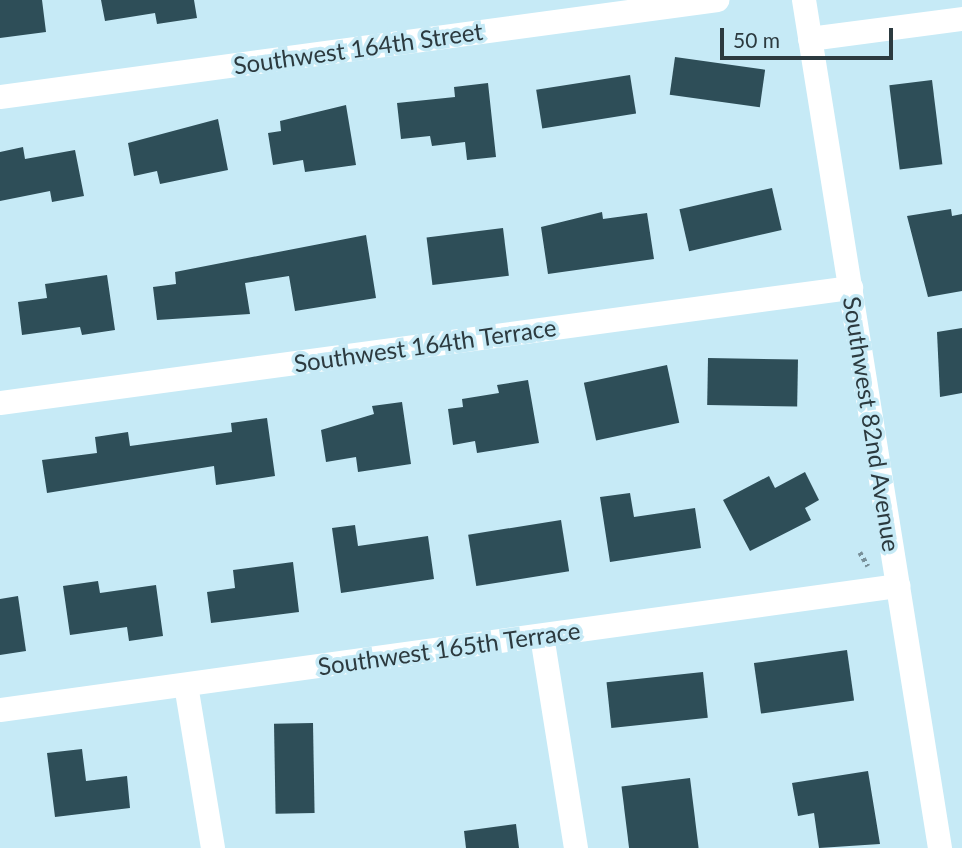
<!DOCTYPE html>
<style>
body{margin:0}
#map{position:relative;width:962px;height:848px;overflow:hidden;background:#c6eaf6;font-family:Lato,sans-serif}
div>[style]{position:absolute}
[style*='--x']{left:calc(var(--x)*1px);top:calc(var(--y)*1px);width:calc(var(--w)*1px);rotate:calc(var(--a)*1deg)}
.building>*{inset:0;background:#2e4e58;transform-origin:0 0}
.path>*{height:4.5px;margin-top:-2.25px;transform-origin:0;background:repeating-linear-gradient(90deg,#789099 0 3.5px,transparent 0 7px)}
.minor>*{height:24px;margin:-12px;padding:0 12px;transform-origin:12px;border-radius:12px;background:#fff}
span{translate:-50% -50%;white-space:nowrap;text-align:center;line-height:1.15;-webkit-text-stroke:7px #c6eaf6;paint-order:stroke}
.street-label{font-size:24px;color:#2c3a3f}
.scale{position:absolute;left:720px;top:28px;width:173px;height:32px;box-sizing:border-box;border:4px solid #2c3a3f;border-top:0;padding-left:9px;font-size:21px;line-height:24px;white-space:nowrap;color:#2c3a3f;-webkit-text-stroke:5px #c6eaf6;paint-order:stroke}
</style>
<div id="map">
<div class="building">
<div style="clip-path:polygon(0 0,42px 0,46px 32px,0 38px)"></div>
<div style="clip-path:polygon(101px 0,194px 0,197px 18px,157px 24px,155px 13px,105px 21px)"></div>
<div style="left:675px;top:57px;width:91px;height:38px;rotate:8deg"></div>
<div style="left:630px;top:75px;width:39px;height:95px;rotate:81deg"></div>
<div style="left:932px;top:80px;width:85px;height:43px;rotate:83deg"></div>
<div style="clip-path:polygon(488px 83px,496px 157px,467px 160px,465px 142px,432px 146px,430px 136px,401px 139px,397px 103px,455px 97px,454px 87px)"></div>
<div style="clip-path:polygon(346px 105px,356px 165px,305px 172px,303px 160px,273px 165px,268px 133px,281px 131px,280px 121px)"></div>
<div style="clip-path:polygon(218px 119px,228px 170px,160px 184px,157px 171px,134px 176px,128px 143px)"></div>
<div style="clip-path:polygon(23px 147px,25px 159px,75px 150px,84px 196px,52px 202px,50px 191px,0 201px,0 152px)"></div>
<div style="left:772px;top:188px;width:43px;height:95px;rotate:77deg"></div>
<div style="clip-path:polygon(951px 209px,952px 216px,962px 214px,962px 291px,928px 297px,907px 216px)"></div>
<div style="clip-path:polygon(602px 212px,603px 219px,647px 213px,654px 259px,548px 274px,541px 227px)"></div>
<div style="left:503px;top:228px;width:48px;height:77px;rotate:83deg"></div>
<div style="clip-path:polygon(366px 235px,376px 298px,295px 311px,289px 276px,245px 283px,250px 314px,157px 320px,153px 287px,176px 284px,175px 272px)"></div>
<div style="clip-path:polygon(107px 275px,115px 330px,82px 335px,80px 327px,22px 335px,18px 302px,47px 298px,45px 284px)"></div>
<div style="clip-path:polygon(962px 328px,962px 393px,940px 397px,937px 332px)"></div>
<div style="left:708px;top:358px;width:90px;height:47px;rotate:1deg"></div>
<div style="left:667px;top:365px;width:59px;height:85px;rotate:78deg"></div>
<div style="clip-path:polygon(528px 380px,539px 443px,477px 453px,475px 441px,453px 445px,448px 409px,463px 407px,462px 399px,499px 393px,497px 385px)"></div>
<div style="clip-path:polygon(402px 402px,411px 464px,358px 472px,356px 457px,326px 462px,321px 430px,374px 414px,372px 406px)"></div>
<div style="clip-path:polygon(267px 418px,275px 476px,216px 485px,214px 466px,47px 493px,42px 460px,97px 453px,95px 437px,128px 432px,130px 446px,232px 432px,231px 423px)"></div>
<div style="clip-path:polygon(805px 472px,819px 500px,805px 508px,811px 520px,750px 551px,723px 500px,769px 476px,775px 488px)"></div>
<div style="clip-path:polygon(630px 493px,634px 517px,695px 508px,701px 548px,610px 562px,600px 497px)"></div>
<div style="left:561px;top:520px;width:52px;height:94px;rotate:81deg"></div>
<div style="clip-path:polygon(355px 525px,358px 546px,428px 536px,434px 579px,341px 593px,332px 528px)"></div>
<div style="clip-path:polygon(293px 562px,299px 612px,211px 623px,207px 592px,235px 588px,233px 570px)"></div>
<div style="clip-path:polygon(98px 581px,100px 593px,156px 585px,163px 636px,129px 641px,127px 627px,70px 635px,63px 586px)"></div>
<div style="clip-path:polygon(18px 596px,26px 651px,0 655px,0 599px)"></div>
<div style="left:847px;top:650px;width:51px;height:94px;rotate:82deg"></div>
<div style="left:703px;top:672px;width:46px;height:97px;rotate:84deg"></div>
<div style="left:313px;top:723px;width:90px;height:39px;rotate:89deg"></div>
<div style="clip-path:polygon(82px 749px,86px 781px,127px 776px,130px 808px,55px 817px,47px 753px)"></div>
<div style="clip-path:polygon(868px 771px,880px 844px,819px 848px,814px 813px,798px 816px,792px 783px)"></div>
<div style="left:690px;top:778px;width:71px;height:69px;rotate:83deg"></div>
<div style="clip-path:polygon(516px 824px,519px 848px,466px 848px,464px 831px)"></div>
</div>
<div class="path">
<div style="--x:860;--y:552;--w:16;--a:60"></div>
</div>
<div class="minor">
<div style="--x:804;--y:0;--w:859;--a:80.89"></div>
<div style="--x:810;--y:39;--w:153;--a:-7.5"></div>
<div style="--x:0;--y:97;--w:724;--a:-7.7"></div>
<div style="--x:0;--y:403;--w:859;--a:-7.7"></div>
<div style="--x:542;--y:636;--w:215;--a:80.9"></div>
<div style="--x:186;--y:685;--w:165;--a:80.6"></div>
<div style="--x:0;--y:710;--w:907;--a:-7.86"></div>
</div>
<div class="street-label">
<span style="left:358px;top:48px;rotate:-8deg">Southwest 164th Street</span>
<span style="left:425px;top:345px;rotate:-8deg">Southwest 164th Terrace</span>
<span style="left:872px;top:424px;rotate:81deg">Southwest 82nd Avenue</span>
<span style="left:449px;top:648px;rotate:-8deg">Southwest 165th Terrace</span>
</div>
<div class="scale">50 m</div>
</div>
